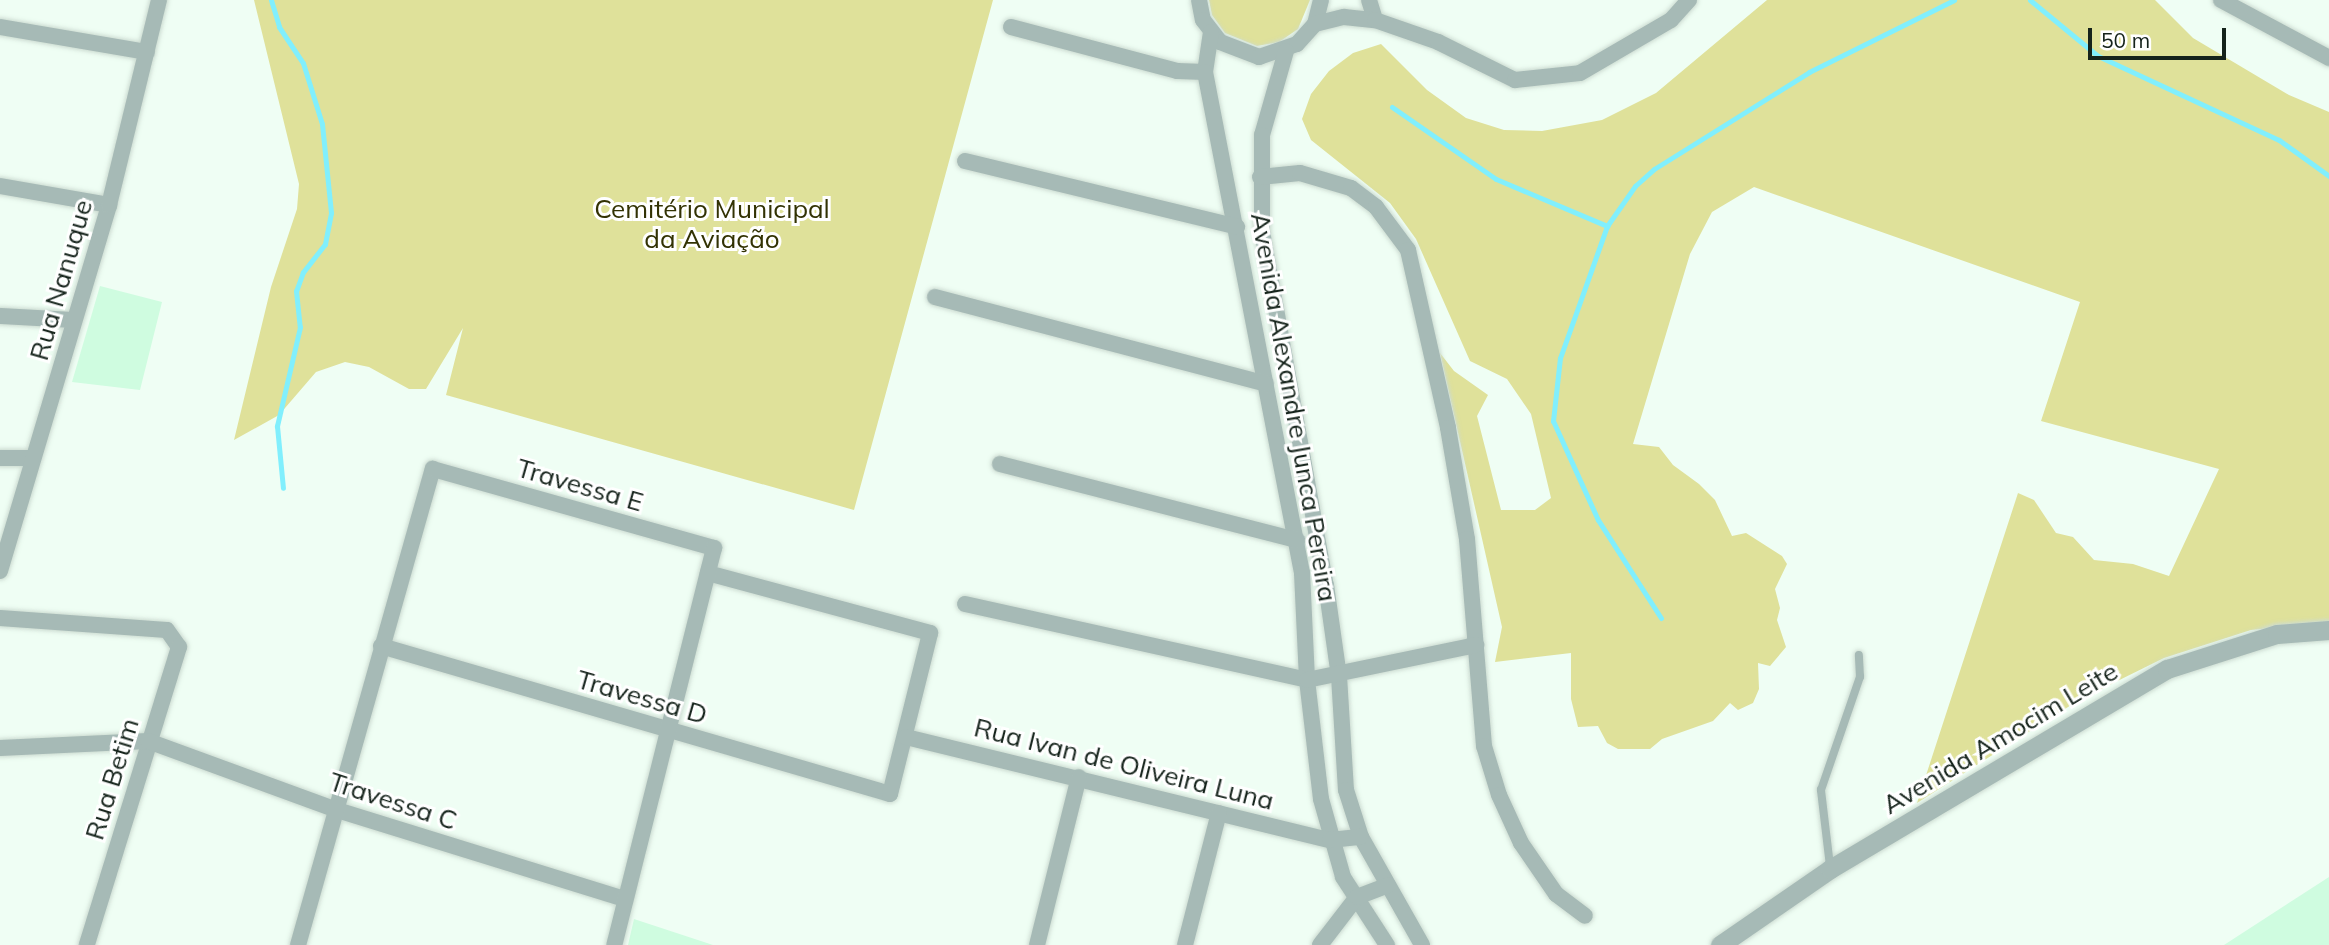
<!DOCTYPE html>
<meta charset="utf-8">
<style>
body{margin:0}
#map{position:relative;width:2329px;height:945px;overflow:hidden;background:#effef4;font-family:Mulish,sans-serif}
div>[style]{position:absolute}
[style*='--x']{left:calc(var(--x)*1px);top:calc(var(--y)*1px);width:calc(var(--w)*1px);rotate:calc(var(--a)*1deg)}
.built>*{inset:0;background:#cffce0}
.green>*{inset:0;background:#dfe19a}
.stream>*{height:5px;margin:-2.5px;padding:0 2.5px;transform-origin:2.5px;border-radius:2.5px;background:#81effd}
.roads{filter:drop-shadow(0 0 2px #ccdbd1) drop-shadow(0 0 2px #ccdbd1)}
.service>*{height:8px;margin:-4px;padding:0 4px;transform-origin:4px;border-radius:4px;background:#a6bab6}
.minor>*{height:16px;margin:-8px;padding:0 8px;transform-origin:8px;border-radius:8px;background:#a6bab6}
.tertiary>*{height:19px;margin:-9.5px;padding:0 9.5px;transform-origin:9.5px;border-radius:9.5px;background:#a6bab6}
span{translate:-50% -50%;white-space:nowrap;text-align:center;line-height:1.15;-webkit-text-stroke:6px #fff;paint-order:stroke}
.park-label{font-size:26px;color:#323203}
.street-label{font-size:26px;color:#15231b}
.scale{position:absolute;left:2088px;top:28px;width:138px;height:32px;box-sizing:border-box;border:4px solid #15231b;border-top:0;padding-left:9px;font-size:21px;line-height:24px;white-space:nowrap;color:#15231b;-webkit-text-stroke:5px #fff;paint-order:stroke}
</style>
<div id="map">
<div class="built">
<div style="clip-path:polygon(100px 286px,162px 302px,140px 390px,72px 382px)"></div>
<div style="clip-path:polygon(2329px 877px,2329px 945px,2224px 945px)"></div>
<div style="clip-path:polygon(634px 919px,713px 945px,628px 945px)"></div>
</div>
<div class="green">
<div style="clip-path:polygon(254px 0,993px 0,854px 510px,446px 395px,463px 328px,426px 389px,409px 389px,369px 367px,345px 362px,316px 372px,279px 415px,234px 440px,271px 287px,297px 209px,299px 184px)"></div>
<div style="clip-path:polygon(1209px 0,1310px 0,1298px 29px,1279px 42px,1257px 46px,1225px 33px,1212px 15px)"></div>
<div style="clip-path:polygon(1767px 0,2155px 0,2193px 38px,2289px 95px,2329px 112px,2329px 622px,2251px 630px,2164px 658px,2079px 700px,1917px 803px,2018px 493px,2034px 500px,2056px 533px,2073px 537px,2094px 560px,2133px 564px,2169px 576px,2219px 469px,2041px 421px,2080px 302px,1754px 187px,1712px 212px,1690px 254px,1633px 444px,1659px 447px,1673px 465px,1699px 484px,1715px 500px,1732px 536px,1746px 533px,1782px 556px,1787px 564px,1775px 589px,1780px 608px,1777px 620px,1786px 647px,1770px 666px,1758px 663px,1759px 689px,1753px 703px,1738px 710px,1730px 703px,1713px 721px,1662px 739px,1650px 749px,1618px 749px,1607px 743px,1598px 726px,1578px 727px,1571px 699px,1571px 653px,1495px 662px,1502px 627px,1440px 353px,1454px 371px,1488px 395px,1477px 416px,1501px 510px,1535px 510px,1551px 498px,1531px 414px,1507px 379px,1470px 361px,1416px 239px,1390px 203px,1311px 140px,1302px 119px,1311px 94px,1329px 71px,1353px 53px,1381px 44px,1427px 90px,1466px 118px,1504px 130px,1542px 131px,1602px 120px,1656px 93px)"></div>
</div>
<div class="stream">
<div style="--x:271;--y:0;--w:28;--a:73"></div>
<div style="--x:279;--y:27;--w:43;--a:56.3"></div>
<div style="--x:303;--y:63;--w:64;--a:72.7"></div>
<div style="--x:322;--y:124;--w:89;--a:84.2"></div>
<div style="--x:331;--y:213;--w:32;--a:101"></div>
<div style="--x:325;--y:244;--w:36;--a:128"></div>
<div style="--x:303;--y:272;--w:20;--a:110"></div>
<div style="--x:296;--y:291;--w:36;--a:84"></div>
<div style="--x:300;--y:327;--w:102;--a:103.1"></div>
<div style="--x:277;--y:426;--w:62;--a:84.5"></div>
<div style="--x:2030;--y:0;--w:88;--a:39.5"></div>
<div style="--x:2098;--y:56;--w:200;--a:24.9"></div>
<div style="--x:2279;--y:140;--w:62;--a:35.8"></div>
<div style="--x:1392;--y:107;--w:126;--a:34.7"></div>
<div style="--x:1496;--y:179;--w:121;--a:22.9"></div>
<div style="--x:1661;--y:618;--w:117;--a:-122.7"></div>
<div style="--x:1598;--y:520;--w:109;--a:-114.4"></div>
<div style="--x:1553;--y:421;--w:63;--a:-83.7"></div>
<div style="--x:1560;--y:358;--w:140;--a:-70.4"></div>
<div style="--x:1607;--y:226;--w:49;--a:-55"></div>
<div style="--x:1635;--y:186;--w:25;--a:-42"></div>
<div style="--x:1654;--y:169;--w:183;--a:-32"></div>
<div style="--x:1809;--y:72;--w:162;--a:-26.4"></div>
</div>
<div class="roads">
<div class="service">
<div style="--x:1830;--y:866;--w:77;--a:-96.8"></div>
<div style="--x:1821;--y:790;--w:120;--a:-71"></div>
<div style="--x:1860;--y:677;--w:22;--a:-93"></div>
</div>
<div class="minor">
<div style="--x:1199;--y:0;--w:20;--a:79"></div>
<div style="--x:1203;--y:20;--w:28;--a:52"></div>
<div style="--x:1220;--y:42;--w:42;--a:21"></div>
<div style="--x:1259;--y:57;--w:40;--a:-18.9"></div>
<div style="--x:1297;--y:44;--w:27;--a:-48"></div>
<div style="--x:1315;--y:24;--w:25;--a:-76"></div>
<div style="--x:1369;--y:0;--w:21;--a:73"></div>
<div style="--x:2221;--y:0;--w:123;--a:28.2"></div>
<div style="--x:1315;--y:24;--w:30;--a:-14"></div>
<div style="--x:1344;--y:17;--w:31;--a:6"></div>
<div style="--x:1375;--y:20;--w:67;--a:19.2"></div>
<div style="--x:1438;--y:42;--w:86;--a:26.3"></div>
<div style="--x:1515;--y:80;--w:65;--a:-6.1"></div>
<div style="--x:1580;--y:73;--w:105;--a:-30.2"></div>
<div style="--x:1671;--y:20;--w:27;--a:-48"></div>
<div style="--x:0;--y:27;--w:149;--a:9.7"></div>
<div style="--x:1011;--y:27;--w:172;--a:14.8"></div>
<div style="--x:1177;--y:71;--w:28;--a:2"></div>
<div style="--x:1211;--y:32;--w:40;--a:98.5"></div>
<div style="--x:1205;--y:72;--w:510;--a:79.04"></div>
<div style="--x:1302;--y:573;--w:107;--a:87.3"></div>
<div style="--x:1307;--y:680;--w:120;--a:83.3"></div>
<div style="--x:1321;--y:799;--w:81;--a:74.2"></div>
<div style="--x:1343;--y:877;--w:81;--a:57.1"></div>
<div style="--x:1286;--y:51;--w:87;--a:105.9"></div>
<div style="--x:1262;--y:135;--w:96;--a:90"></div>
<div style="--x:1262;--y:231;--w:360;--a:79.8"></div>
<div style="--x:1326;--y:585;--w:92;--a:81.9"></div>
<div style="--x:1339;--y:676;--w:114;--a:86.5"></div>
<div style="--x:1346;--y:790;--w:49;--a:72.3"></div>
<div style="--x:1361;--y:837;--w:124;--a:60.5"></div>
<div style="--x:965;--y:161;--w:280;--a:13.6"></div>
<div style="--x:1260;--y:177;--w:40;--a:-5.7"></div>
<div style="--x:1300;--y:173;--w:53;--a:16.4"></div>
<div style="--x:1351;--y:188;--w:31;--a:37"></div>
<div style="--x:1376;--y:207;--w:54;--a:53.3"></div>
<div style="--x:1408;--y:250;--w:182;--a:77.3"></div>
<div style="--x:1448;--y:428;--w:113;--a:80.3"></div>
<div style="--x:1467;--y:539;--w:208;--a:85.3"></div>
<div style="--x:1484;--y:746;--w:51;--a:73"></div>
<div style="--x:1499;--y:795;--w:53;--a:65.4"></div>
<div style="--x:1521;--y:843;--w:62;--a:55.5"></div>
<div style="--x:1556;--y:894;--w:36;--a:37"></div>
<div style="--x:0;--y:186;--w:111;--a:9.9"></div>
<div style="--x:935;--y:297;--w:342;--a:14.7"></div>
<div style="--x:0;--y:316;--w:74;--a:3.1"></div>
<div style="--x:0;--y:458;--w:33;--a:0"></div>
<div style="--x:1000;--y:464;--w:307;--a:14.4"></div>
<div style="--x:0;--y:571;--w:382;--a:-73.4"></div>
<div style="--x:109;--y:205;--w:211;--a:-76.3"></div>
<div style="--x:965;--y:604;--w:350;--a:12.5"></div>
<div style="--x:1307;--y:680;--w:173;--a:-11.7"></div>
<div style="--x:0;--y:618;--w:167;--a:4.1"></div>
<div style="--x:167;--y:630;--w:21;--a:55"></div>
<div style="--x:179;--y:647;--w:312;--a:107.2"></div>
<div style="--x:381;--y:646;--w:530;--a:16.21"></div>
<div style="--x:890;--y:794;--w:166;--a:-76"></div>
<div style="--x:930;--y:633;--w:230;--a:-164.9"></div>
<div style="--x:906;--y:737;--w:436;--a:13.7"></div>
<div style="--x:1330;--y:840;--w:31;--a:-6"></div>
<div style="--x:0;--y:748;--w:148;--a:-2.7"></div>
<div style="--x:148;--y:741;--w:201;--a:20.1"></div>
<div style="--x:337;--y:810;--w:301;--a:17.2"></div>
<div style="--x:298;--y:945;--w:495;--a:-74.2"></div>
<div style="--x:433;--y:469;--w:292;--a:15.7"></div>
<div style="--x:714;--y:548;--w:409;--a:104.1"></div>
<div style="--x:1037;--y:945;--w:173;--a:-76"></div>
<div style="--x:1185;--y:945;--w:136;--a:-75.6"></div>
<div style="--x:1320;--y:945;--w:61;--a:-52.4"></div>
<div style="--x:1357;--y:897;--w:33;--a:-21"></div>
</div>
<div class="tertiary">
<div style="--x:1720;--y:945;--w:134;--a:-34.6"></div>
<div style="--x:1830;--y:869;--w:392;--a:-30.7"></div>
<div style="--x:2167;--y:669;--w:115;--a:-17.7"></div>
<div style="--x:2277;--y:634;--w:52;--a:-4.4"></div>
</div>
</div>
<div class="park-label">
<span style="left:712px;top:224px">Cemitério Municipal<br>da Aviação</span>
</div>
<div class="street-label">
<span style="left:61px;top:280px;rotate:-74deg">Rua Nanuque</span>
<span style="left:1294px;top:407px;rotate:80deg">Avenida Alexandre Junca Pereira</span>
<span style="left:580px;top:485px;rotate:16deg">Travessa E</span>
<span style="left:642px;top:697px;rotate:16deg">Travessa D</span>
<span style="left:2000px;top:738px;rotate:-31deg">Avenida Amocim Leite</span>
<span style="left:1124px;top:764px;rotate:14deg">Rua Ivan de Oliveira Luna</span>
<span style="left:112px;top:779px;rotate:-73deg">Rua Betim</span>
<span style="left:393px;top:801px;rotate:18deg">Travessa C</span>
</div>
<div class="scale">50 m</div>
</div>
